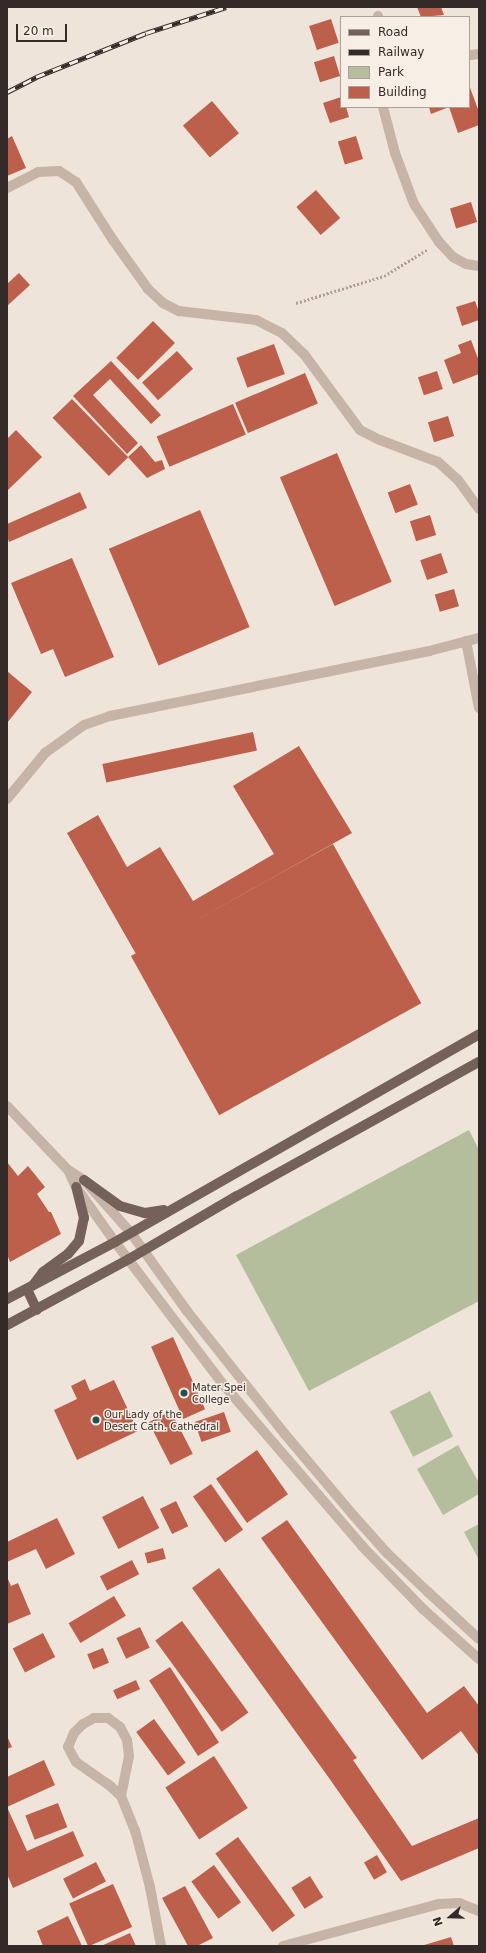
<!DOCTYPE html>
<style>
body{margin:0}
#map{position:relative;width:486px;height:1953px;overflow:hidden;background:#efe4da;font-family:"DejaVu Sans",sans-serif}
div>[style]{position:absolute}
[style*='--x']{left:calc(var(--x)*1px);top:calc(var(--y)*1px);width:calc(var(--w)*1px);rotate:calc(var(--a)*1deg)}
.green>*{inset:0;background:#b4bd9c;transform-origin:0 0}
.building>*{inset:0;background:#bc5f4b;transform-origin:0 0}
.path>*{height:2.5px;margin-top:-1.25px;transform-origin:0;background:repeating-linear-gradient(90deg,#b29e92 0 2px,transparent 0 4px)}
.minor>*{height:10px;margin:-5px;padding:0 5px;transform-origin:5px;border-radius:5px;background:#c6b4a7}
.major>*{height:10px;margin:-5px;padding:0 5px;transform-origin:5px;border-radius:5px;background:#746159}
.rail>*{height:4.5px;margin-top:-2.25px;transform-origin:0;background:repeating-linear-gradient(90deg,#f7eee6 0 9px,#342a27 0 18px);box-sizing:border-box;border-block:1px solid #342a27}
.dots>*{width:11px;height:11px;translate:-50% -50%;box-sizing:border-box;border:2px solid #f7eee6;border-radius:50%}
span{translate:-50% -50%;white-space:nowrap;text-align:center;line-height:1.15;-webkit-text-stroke:3px #f7eee6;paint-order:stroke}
.poi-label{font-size:10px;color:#342a27}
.left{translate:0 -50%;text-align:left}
.frame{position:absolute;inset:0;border:8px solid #342a27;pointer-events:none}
.legend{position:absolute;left:340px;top:16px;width:130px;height:92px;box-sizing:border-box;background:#f7eee6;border:1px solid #a9a09a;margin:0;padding:5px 7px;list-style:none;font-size:12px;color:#342a27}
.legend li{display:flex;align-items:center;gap:8px;height:20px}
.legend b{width:20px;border:1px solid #a9a09a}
.north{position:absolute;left:430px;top:1897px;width:40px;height:40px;-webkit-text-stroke:3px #f7eee6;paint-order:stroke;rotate:250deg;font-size:11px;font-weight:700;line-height:16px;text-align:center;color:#342a27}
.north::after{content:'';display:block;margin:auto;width:14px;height:18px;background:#342a27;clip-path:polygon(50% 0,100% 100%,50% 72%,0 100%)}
.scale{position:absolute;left:16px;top:24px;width:51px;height:18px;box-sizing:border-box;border:2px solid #342a27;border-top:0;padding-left:5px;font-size:12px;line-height:14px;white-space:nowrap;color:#342a27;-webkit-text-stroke:3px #f7eee6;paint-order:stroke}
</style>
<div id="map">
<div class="green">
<div style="clip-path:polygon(469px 1130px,479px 1150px,479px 1301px,309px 1391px,236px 1255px)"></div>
<div style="left:430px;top:1391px;width:51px;height:45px;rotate:63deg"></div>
<div style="clip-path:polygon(458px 1445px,479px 1483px,479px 1494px,443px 1515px,417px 1469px)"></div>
<div style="clip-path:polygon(479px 1524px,479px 1560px,464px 1532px)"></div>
</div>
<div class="building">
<div style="clip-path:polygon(417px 7px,441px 7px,444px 15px,421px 17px)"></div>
<div style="left:331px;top:19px;width:25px;height:23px;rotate:72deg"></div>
<div style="left:334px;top:56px;width:21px;height:21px;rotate:73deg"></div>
<div style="clip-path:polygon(469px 85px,479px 112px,479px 125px,458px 133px,449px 107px,431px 114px,429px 107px,469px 107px)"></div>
<div style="clip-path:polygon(341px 97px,341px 107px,346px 107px,349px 117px,330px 123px,323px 103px)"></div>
<div style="left:212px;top:101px;width:42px;height:38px;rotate:50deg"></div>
<div style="clip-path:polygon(12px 136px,26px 168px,7px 176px,7px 139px)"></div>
<div style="left:356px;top:136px;width:24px;height:19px;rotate:73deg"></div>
<div style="left:316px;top:190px;width:37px;height:26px;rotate:49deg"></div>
<div style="left:471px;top:202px;width:21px;height:22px;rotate:73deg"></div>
<div style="clip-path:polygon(19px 273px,30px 285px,7px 306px,7px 284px)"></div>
<div style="clip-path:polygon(475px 301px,479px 312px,479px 320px,462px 326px,456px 307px)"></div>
<div style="left:153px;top:321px;width:31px;height:52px;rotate:45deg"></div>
<div style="clip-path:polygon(471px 340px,479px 361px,479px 374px,453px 384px,444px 360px,461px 353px,458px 345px)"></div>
<div style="left:274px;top:344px;width:32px;height:40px;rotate:70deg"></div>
<div style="left:177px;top:351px;width:24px;height:47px;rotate:48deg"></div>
<div style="clip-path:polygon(111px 361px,161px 415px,151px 424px,110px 379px,93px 395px,138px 443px,127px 454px,73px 396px)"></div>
<div style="left:437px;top:371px;width:19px;height:20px;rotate:72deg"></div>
<div style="left:305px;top:373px;width:33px;height:76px;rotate:67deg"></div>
<div style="left:72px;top:399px;width:81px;height:27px;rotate:46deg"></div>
<div style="left:233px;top:404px;width:33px;height:83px;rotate:67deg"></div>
<div style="left:448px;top:416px;width:21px;height:21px;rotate:73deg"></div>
<div style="clip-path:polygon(16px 430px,42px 457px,7px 491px,7px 439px)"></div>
<div style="clip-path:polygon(141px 445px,155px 462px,162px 460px,165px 469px,147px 478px,128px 457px)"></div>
<div style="left:337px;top:453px;width:140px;height:62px;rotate:67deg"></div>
<div style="left:410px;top:484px;width:22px;height:24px;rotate:69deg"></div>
<div style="clip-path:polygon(80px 492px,87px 508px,9px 542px,7px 536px,7px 524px)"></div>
<div style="left:200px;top:510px;width:127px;height:99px;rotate:67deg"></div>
<div style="left:430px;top:515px;width:21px;height:21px;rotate:73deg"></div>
<div style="left:441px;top:553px;width:21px;height:22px;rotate:71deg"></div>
<div style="clip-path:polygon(72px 558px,114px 657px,65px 677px,53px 649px,41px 654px,11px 583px)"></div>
<div style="left:454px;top:589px;width:18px;height:20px;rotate:74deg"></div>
<div style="clip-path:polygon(7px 671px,32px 692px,7px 723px)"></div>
<div style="left:253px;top:732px;width:19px;height:154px;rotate:78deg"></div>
<div style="clip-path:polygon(299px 746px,352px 833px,136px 954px,67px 833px,98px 815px,127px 867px,160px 847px,193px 901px,274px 854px,233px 786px)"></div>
<div style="left:333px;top:844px;width:182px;height:231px;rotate:61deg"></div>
<div style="clip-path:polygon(7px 1162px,18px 1176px,28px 1166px,45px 1187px,37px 1194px,49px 1212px,51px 1212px,61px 1234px,10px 1262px,7px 1254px)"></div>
<div style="left:173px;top:1337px;width:79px;height:24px;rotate:66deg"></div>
<div style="clip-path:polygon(85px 1379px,90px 1391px,114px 1380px,138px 1431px,77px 1460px,54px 1410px,77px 1399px,71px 1386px)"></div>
<div style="left:171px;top:1411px;width:48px;height:25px;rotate:63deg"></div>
<div style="left:224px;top:1412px;width:21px;height:31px;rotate:71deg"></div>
<div style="left:257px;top:1450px;width:54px;height:50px;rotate:55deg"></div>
<div style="left:211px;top:1484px;width:56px;height:22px;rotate:55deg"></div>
<div style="left:143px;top:1496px;width:36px;height:46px;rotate:63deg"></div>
<div style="left:176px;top:1501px;width:28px;height:18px;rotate:64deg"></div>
<div style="clip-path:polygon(57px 1518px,75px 1554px,46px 1569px,36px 1549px,7px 1562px,7px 1542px)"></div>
<div style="clip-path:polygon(287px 1520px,427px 1713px,464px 1686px,479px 1706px,479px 1756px,461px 1731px,422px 1760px,261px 1538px)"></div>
<div style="left:163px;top:1548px;width:11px;height:19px;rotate:75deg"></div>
<div style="left:132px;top:1560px;width:16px;height:36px;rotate:63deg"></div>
<div style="clip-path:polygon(219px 1568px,357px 1758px,353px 1760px,412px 1846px,479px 1818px,479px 1848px,401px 1881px,329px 1778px,192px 1588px)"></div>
<div style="clip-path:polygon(7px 1577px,11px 1586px,18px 1583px,31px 1614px,7px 1624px)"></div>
<div style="left:114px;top:1596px;width:23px;height:53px;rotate:59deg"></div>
<div style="left:182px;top:1621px;width:113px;height:33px;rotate:54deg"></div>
<div style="left:140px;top:1627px;width:23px;height:26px;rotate:65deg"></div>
<div style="left:43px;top:1633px;width:27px;height:34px;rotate:63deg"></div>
<div style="left:103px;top:1648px;width:16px;height:17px;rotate:68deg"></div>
<div style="left:170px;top:1667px;width:90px;height:25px;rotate:57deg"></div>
<div style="left:136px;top:1680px;width:10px;height:25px;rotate:66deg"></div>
<div style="left:154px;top:1719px;width:54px;height:22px;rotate:54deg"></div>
<div style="clip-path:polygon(7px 1736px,12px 1747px,7px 1749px)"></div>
<div style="left:214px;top:1756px;width:62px;height:58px;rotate:57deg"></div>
<div style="clip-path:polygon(44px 1760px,55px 1785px,7px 1807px,27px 1851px,73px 1831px,84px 1856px,13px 1888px,7px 1874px,7px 1777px)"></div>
<div style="left:58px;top:1803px;width:26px;height:35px;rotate:69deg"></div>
<div style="left:238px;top:1837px;width:97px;height:28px;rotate:54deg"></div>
<div style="left:377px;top:1855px;width:20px;height:15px;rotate:60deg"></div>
<div style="left:96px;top:1862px;width:22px;height:37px;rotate:63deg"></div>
<div style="left:214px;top:1865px;width:46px;height:28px;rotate:54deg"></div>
<div style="left:310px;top:1876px;width:25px;height:22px;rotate:58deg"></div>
<div style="left:113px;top:1884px;width:47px;height:48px;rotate:66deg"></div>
<div style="clip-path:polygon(185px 1886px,213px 1938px,197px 1946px,188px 1946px,162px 1898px)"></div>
<div style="clip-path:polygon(68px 1916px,82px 1946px,43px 1946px,37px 1931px)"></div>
<div style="clip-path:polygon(130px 1933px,136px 1946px,101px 1946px)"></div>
<div style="clip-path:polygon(451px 1937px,454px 1946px,421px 1946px)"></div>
</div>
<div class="path">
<div style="--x:296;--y:303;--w:92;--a:-17.1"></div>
<div style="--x:384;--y:276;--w:52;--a:-31.5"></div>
</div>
<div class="minor">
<div style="--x:378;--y:17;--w:1;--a:-90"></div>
<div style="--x:471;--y:55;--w:8;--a:-7"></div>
<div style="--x:383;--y:107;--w:48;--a:75.4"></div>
<div style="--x:395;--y:153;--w:54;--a:69.6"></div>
<div style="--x:414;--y:204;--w:45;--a:56.7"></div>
<div style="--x:439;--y:242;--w:21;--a:47"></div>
<div style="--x:453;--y:257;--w:15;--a:28"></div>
<div style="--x:466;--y:264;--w:13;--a:9"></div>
<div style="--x:7;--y:188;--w:35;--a:-27"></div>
<div style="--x:38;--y:172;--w:21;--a:-3"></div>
<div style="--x:59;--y:171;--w:20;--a:33"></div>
<div style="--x:76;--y:182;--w:69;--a:57.5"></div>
<div style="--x:113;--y:240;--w:60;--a:54.5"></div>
<div style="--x:148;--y:289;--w:21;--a:43"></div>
<div style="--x:163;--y:303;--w:18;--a:27"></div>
<div style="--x:179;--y:311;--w:78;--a:6.7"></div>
<div style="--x:256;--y:320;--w:29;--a:27"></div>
<div style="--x:282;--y:333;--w:30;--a:44"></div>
<div style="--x:304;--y:354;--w:94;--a:53.6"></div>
<div style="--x:360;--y:430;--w:22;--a:27"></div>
<div style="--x:380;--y:440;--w:62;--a:20.8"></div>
<div style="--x:438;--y:462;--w:27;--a:42"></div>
<div style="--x:458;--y:480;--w:36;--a:54"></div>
<div style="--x:466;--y:641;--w:68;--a:79"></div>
<div style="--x:7;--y:799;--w:60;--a:-50.4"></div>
<div style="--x:45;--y:753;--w:48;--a:-35.7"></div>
<div style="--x:84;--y:725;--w:28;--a:-19"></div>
<div style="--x:110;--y:716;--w:326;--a:-11.5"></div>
<div style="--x:429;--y:651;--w:52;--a:-14.6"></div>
<div style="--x:7;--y:1106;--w:88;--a:46.4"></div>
<div style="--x:68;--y:1170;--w:19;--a:32"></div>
<div style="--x:84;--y:1180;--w:71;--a:48.4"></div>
<div style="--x:131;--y:1233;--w:96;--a:54.3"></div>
<div style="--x:187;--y:1311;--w:156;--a:51.5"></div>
<div style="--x:284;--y:1433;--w:109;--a:49.9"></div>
<div style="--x:354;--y:1516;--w:50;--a:48.3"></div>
<div style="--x:387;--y:1553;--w:57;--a:43.6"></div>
<div style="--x:428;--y:1592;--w:69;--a:42.7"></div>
<div style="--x:68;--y:1170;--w:19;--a:65"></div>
<div style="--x:76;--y:1187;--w:67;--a:54.7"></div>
<div style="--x:115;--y:1242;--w:177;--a:52.8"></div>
<div style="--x:222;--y:1383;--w:215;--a:49.3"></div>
<div style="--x:362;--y:1546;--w:88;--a:45.9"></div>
<div style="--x:423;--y:1609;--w:75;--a:41.8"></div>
<div style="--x:121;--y:1796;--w:41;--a:-78.7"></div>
<div style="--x:129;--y:1756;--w:16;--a:-97"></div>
<div style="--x:127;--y:1740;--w:15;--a:-118"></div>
<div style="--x:120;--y:1727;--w:15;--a:-143"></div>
<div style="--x:108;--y:1718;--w:14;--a:180"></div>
<div style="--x:94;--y:1718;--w:13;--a:151"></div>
<div style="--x:83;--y:1724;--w:13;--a:135"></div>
<div style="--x:74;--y:1733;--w:15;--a:113"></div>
<div style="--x:68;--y:1747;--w:17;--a:62"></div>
<div style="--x:76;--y:1762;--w:39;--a:35"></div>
<div style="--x:108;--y:1784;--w:18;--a:43"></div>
<div style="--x:121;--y:1796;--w:37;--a:68"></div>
<div style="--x:135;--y:1830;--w:59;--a:75.3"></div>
<div style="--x:150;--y:1887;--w:60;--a:79.4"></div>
<div style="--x:283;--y:1946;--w:162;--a:-15.1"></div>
<div style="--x:439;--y:1904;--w:20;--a:-3"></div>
<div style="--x:459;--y:1903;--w:22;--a:22"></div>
</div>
<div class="major">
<div style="--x:84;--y:1180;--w:44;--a:35.8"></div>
<div style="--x:120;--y:1206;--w:26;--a:16"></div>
<div style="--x:145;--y:1213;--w:19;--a:-9"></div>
<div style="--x:34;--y:1284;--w:15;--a:-53"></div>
<div style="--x:43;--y:1272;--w:31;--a:-36"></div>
<div style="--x:68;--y:1254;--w:17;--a:-50"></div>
<div style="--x:79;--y:1241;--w:24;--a:-78"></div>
<div style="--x:84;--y:1218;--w:32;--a:-104"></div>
<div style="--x:27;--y:1289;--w:23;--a:65"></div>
<div style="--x:7;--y:1299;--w:122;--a:-27.8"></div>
<div style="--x:115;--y:1242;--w:419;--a:-29.7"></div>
<div style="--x:7;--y:1325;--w:139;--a:-28.4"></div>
<div style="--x:129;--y:1259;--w:125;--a:-30.3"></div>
<div style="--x:237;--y:1196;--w:277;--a:-29"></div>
</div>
<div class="rail">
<div style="--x:7;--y:92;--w:33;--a:-27"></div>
<div style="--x:36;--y:77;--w:118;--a:-21.8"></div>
<div style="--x:146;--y:33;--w:84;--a:-18"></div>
</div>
<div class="dots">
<div style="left:184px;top:1393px;background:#205252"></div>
<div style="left:96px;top:1420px;background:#205252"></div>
</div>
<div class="poi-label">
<span class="left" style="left:192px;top:1393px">Mater Spei<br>College</span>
<span class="left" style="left:104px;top:1420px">Our Lady of the<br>Desert Cath. Cathedral</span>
</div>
<div class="frame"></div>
<ul class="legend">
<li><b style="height:5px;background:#746159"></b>Road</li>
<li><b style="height:5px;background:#342a27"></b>Railway</li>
<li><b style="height:11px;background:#b4bd9c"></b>Park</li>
<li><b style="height:11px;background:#bc5f4b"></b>Building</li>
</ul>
<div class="north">N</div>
<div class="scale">20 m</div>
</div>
